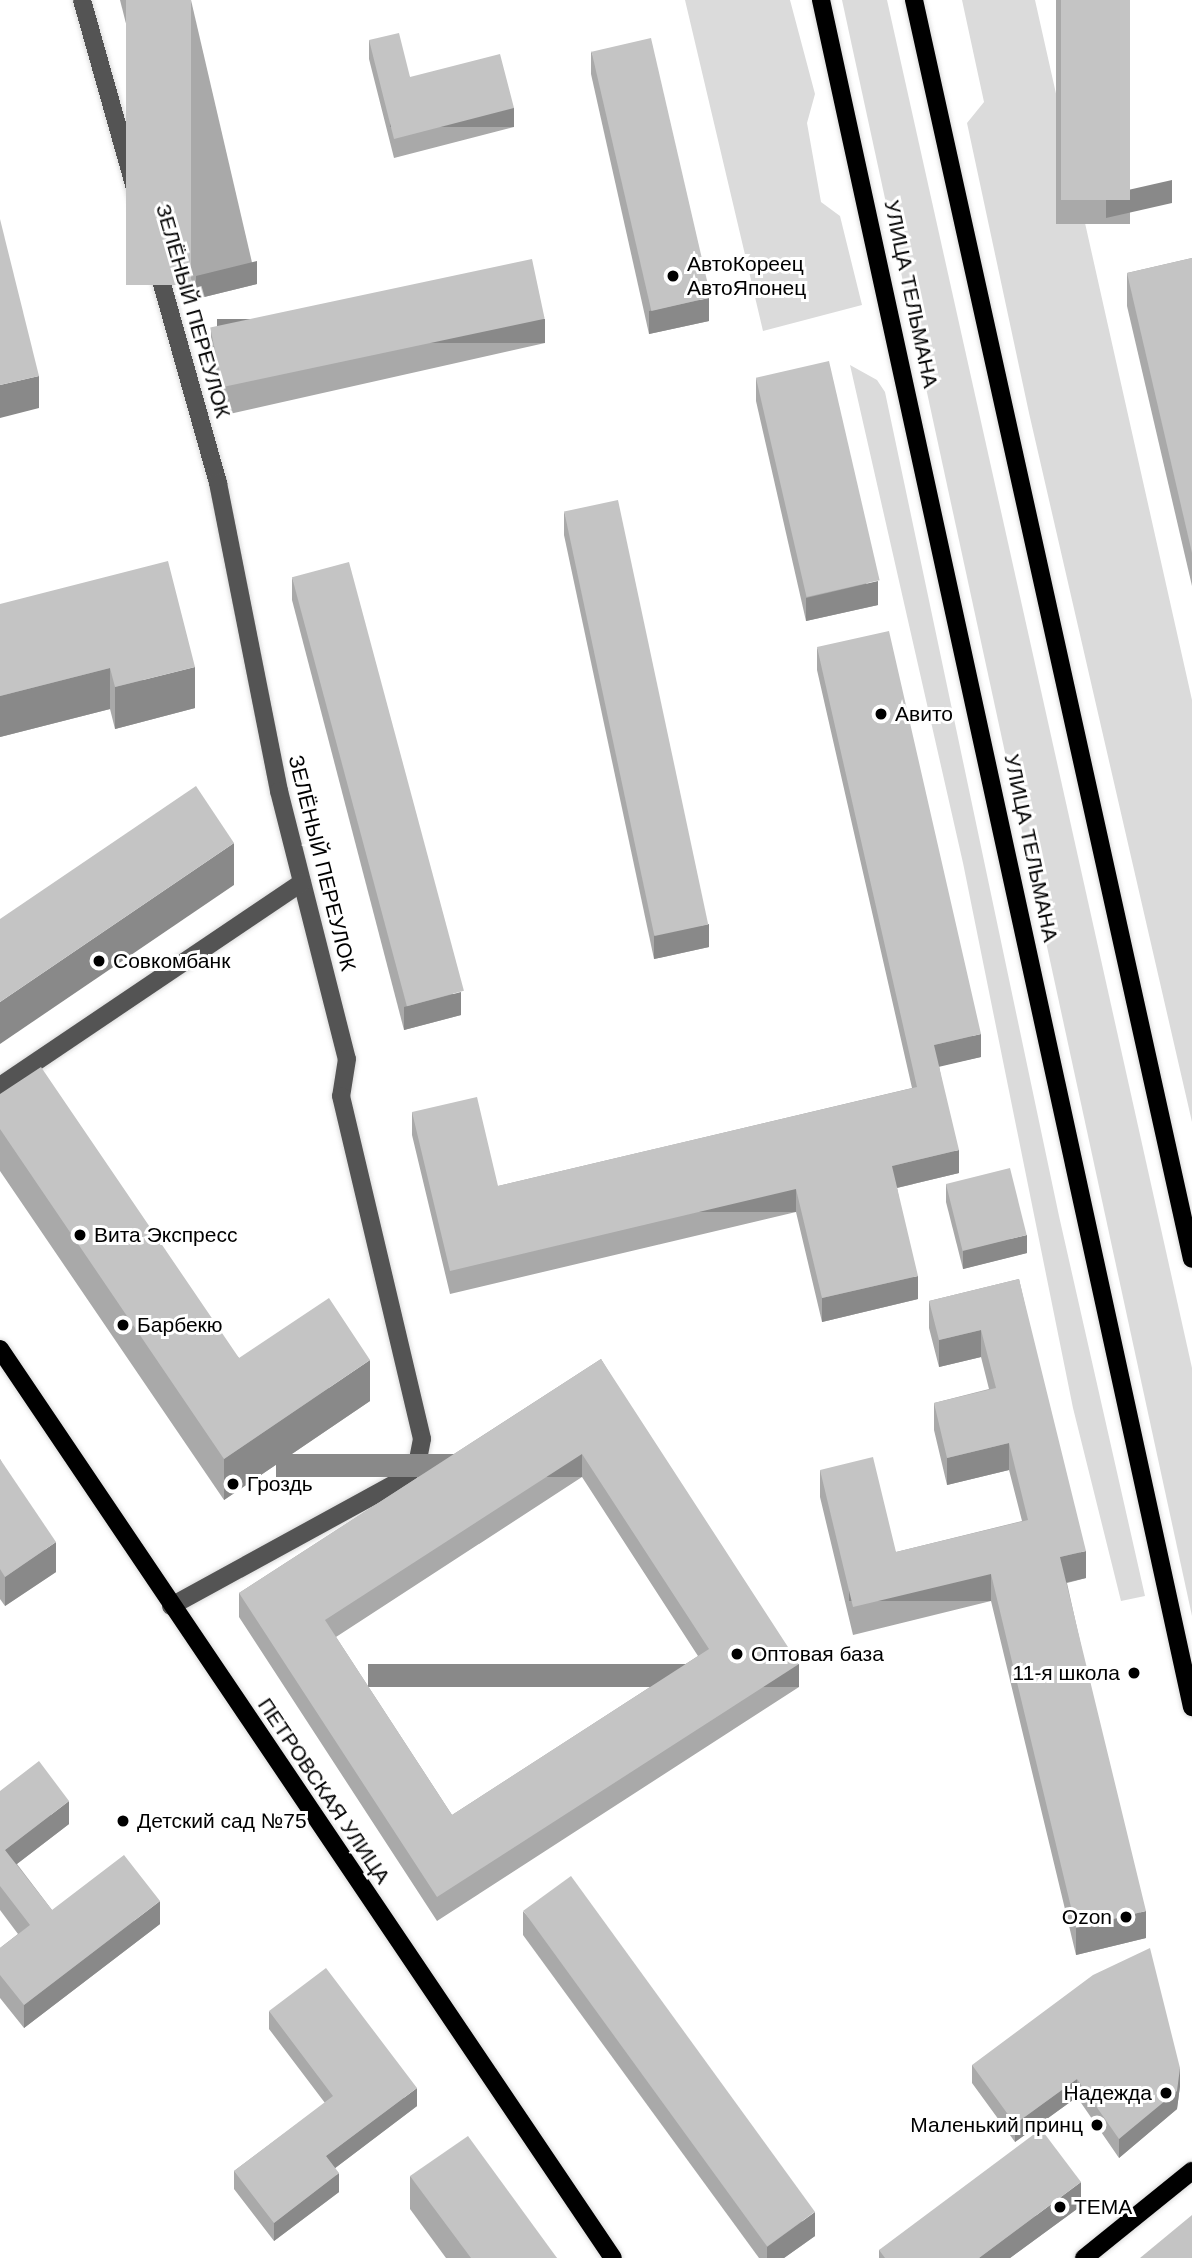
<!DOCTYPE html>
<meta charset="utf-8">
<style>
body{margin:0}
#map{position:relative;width:1192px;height:2258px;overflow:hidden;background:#fff;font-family:Arial,sans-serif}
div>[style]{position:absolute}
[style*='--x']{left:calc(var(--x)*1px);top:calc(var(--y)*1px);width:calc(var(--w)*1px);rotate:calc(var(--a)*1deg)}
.green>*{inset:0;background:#dbdbdb}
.roads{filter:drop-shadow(0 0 2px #dbdbdb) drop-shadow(0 0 2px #dbdbdb)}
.minor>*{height:18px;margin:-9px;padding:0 9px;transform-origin:9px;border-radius:9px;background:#545454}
.major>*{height:18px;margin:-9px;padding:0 9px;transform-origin:9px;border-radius:9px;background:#000}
.wall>*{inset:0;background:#a9a9a9;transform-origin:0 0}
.shaded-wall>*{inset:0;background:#898989;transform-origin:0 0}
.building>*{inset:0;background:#c4c4c4;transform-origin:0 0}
.dots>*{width:19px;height:19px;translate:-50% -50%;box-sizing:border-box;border:4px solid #fff;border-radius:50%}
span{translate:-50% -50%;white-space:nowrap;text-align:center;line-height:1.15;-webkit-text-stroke:6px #fff;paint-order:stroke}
.poi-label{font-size:21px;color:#000}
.left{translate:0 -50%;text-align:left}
.right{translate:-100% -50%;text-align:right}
.street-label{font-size:21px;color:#000}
</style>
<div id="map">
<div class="green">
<div style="clip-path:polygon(685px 0,790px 0,815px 94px,807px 123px,821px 202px,840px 216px,862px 305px,763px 331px)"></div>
<div style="clip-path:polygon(842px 0,887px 0,1192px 1368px,1192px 1616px)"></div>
<div style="clip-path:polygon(962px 0,1035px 0,1192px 700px,1192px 1122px,1029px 413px,967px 123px,984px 102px)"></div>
<div style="clip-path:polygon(850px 365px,877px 380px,885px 392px,1059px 1216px,1145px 1596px,1121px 1601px,1073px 1408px,963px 863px)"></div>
</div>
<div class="roads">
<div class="minor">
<div style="--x:82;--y:0;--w:502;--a:74.27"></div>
<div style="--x:218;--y:483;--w:314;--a:78.8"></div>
<div style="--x:279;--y:791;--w:276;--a:75.8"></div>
<div style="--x:347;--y:1059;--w:37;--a:99"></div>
<div style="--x:341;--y:1096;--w:352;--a:76.7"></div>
<div style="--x:422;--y:1439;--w:20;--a:101"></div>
<div style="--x:418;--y:1459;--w:21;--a:121"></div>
<div style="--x:407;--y:1477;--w:269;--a:151.3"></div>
<div style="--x:0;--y:1086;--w:364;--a:-34"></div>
</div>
<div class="major">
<div style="--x:821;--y:0;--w:1747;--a:77.74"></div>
<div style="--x:914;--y:0;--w:1289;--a:77.55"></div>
<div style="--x:0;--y:1349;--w:1096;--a:56.01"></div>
<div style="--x:1084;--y:2258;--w:139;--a:-38.9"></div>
</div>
</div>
<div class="wall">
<div style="clip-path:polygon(120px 0,191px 0,257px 284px,196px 299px)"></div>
<div style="left:1056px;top:0;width:74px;height:224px"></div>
<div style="clip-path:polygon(369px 40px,410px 77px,514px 127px,394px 158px,369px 59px)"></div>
<div style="clip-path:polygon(591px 51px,709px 321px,649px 334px,591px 74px)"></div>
<div style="clip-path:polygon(1192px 258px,1192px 586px,1127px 306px,1127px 273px)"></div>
<div style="clip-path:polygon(211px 331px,545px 343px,225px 415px,211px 355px)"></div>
<div style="clip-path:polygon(756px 378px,878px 605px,806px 621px,756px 401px)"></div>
<div style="clip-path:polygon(564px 511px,709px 947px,654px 959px,564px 535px)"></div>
<div style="clip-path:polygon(292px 577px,461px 1015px,404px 1030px,292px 600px)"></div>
<div style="clip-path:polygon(0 604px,195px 708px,115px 729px,110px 709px,0 737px)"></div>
<div style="clip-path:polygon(817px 647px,981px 1057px,939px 1066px,959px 1173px,897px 1188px,918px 1299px,822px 1322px,796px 1212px,450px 1294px,412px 1135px,412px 1112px,498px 1186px,912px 1088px,817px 670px)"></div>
<div style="clip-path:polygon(0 1094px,239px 1358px,370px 1401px,224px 1500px,0 1171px)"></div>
<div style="clip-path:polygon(946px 1184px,1027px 1253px,963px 1269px,946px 1202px)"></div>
<div style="clip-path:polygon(1019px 1279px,1086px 1578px,1067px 1583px,1146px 1938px,1076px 1955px,991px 1601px,853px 1635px,820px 1497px,820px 1470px,896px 1552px,1022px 1521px,1009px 1470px,947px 1485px,934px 1430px,934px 1403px,989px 1389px,981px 1357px,939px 1367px,929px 1328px,929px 1301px)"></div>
<div style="clip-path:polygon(evenodd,601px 1359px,799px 1687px,437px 1921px,239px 1617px,239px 1593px,601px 1359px,582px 1477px,698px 1656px,452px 1815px,336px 1637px,582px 1477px)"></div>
<div style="clip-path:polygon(0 1459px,56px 1572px,5px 1606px,0 1599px)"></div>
<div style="clip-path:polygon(0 1791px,69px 1824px,17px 1864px,52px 1910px,160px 1924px,24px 2028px,0 1998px,0 1948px,18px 1934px,0 1910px)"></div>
<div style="clip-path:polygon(523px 1911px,815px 2236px,784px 2258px,759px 2258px,523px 1935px)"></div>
<div style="clip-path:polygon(269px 2011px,417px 2106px,335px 2168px,339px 2192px,274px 2241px,234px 2189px,234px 2171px,325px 2103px,269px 2029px)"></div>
<div style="clip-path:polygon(972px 2065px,1180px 2086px,1177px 2109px,1119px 2158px,1077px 2097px,1015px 2142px,972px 2083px)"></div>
<div style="clip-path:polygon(410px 2176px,557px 2258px,446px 2258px,410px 2209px)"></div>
<div style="clip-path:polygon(1081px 2206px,1010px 2258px,879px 2258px,879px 2250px)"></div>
</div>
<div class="shaded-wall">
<div style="left:514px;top:108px;width:19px;height:124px;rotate:90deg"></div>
<div style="clip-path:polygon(1172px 180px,1172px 203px,1106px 218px,1106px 195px)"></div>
<div style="clip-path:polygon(257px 261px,257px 284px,196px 299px,196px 276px)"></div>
<div style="clip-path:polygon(709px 298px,709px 321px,649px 334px,649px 311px)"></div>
<div style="left:545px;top:319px;width:24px;height:328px;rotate:90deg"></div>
<div style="clip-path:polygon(39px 376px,39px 408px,0 418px,0 385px)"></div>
<div style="clip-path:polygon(878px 581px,878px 605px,806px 621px,806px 598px)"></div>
<div style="clip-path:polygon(195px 667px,195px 708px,115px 729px,115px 687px)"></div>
<div style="clip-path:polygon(110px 668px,110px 709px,0 737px,0 696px)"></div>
<div style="clip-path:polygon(234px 843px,234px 885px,0 1044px,0 1002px)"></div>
<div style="clip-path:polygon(709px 924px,709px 947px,654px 959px,654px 935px)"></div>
<div style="clip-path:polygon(461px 992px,461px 1015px,404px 1030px,404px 1007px)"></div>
<div style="clip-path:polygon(981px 1034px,981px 1057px,934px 1068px,934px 1045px)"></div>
<div style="clip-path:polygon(959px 1150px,959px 1173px,892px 1189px,892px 1166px)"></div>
<div style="left:796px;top:1189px;width:23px;height:356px;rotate:90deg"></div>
<div style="clip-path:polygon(1027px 1235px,1027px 1253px,963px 1269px,963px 1250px)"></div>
<div style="clip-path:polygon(918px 1276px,918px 1299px,822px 1322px,822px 1298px)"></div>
<div style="clip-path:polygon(981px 1330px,981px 1357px,939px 1367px,939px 1340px)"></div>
<div style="clip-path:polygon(370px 1360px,370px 1401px,224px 1500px,224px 1459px)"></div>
<div style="clip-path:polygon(1009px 1443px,1009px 1470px,947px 1485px,947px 1458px)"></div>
<div style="left:582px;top:1454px;width:23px;height:306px;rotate:90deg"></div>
<div style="clip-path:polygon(56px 1542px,56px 1572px,5px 1606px,5px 1577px)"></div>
<div style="clip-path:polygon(1086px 1551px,1086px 1578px,1060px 1584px,1060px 1557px)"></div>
<div style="left:991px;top:1574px;width:27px;height:142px;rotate:90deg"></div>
<div style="left:799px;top:1664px;width:23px;height:431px;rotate:90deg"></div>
<div style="clip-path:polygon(69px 1801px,69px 1824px,5px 1873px,5px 1850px)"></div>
<div style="clip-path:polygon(160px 1901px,160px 1924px,24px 2028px,24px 2005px)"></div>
<div style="clip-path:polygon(1146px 1911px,1146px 1938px,1076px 1955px,1076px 1928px)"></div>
<div style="clip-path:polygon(1180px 2068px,1180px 2086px,1177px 2109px,1119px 2158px,1119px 2139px)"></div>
<div style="clip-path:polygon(1077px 2079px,1077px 2097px,1015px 2142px,1015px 2124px)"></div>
<div style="clip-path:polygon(417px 2088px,417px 2106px,326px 2175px,326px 2156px)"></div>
<div style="clip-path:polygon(339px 2173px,339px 2192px,274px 2241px,274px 2223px)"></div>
<div style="clip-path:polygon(1081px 2182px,1081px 2206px,1010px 2258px,979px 2258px)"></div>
<div style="clip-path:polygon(815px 2212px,815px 2236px,784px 2258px,767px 2258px,767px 2247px)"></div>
</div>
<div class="building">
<div style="left:126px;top:0;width:65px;height:285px"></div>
<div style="left:1061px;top:0;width:69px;height:200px"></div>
<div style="clip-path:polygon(399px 33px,410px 77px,500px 54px,514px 108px,394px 139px,369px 40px)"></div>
<div style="left:651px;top:38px;width:266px;height:61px;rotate:77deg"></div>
<div style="clip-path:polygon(0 219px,39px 376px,0 385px)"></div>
<div style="clip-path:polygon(1192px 258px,1192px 553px,1127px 273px)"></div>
<div style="left:532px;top:259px;width:61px;height:329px;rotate:78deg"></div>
<div style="left:829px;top:361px;width:225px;height:75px;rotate:77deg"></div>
<div style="left:618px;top:500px;width:434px;height:55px;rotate:78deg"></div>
<div style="clip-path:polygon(168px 561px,195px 667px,115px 687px,110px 668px,0 696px,0 604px)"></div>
<div style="left:349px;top:562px;width:444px;height:59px;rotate:75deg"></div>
<div style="clip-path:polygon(889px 631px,981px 1034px,934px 1045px,959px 1150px,892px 1166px,918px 1276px,822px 1298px,796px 1189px,450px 1271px,412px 1112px,477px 1097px,498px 1186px,917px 1087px,817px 647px)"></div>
<div style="clip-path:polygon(196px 786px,234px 843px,0 1002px,0 919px)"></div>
<div style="clip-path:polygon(41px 1067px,239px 1358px,329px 1298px,370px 1360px,224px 1459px,0 1129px,0 1094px)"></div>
<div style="left:1010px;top:1168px;width:69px;height:66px;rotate:76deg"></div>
<div style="clip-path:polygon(1019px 1279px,1086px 1551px,1060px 1557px,1146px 1911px,1076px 1928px,991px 1574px,853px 1607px,820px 1470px,873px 1457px,896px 1552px,1028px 1520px,1009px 1443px,947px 1458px,934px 1403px,996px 1388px,981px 1330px,939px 1340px,929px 1301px)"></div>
<div style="clip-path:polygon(evenodd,601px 1359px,799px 1664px,437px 1897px,239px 1593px,601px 1359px,582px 1454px,709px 1649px,452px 1815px,325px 1620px,582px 1454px)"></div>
<div style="clip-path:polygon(0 1459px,56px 1542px,5px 1577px,0 1569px)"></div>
<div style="clip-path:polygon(39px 1761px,69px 1801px,5px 1850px,52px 1910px,124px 1855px,160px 1901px,24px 2005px,0 1975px,0 1948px,30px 1925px,0 1886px,0 1791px)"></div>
<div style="left:571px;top:1876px;width:415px;height:59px;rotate:54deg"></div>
<div style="clip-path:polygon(1150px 1948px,1180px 2068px,1177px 2091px,1119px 2139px,1077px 2079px,1015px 2124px,972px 2065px,1093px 1975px)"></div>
<div style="clip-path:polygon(326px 1968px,417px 2088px,326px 2156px,339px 2173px,274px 2223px,234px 2171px,333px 2096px,269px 2011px)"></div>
<div style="clip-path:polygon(1041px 2129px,1081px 2182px,979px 2258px,885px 2258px,879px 2250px)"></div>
<div style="clip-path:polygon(468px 2136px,557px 2258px,471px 2258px,410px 2176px)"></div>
<div style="clip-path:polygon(1192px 2215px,1192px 2258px,1140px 2258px)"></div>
</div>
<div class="dots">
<div style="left:673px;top:276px;background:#000"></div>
<div style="left:881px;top:714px;background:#000"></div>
<div style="left:99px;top:961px;background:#000"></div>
<div style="left:80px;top:1235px;background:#000"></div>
<div style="left:123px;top:1325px;background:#000"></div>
<div style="left:233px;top:1484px;background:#000"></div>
<div style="left:737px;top:1654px;background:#000"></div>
<div style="left:1134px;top:1673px;background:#000"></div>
<div style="left:123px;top:1821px;background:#000"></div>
<div style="left:1126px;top:1917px;background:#000"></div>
<div style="left:1166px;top:2093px;background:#000"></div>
<div style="left:1097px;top:2125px;background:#000"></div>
<div style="left:1060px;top:2207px;background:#000"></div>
</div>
<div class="poi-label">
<span class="left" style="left:687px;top:276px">АвтоКореец<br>АвтоЯпонец</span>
<span class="left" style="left:895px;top:714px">Авито</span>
<span class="left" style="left:113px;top:961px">Совкомбанк</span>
<span class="left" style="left:94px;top:1235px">Вита Экспресс</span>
<span class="left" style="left:137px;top:1325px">Барбекю</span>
<span class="left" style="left:247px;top:1484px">Гроздь</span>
<span class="left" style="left:751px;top:1654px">Оптовая база</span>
<span class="right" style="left:1120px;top:1673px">11-я школа</span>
<span class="left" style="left:137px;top:1821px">Детский сад №75</span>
<span class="right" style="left:1112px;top:1917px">Ozon</span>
<span class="right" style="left:1152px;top:2093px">Надежда</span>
<span class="right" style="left:1083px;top:2125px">Маленький принц</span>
<span class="left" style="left:1074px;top:2207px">ТЕМА</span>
</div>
<div class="street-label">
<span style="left:911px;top:294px;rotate:78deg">УЛИЦА ТЕЛЬМАНА</span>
<span style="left:193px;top:311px;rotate:74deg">ЗЕЛЁНЫЙ ПЕРЕУЛОК</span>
<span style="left:1031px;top:848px;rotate:78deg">УЛИЦА ТЕЛЬМАНА</span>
<span style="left:322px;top:863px;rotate:76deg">ЗЕЛЁНЫЙ ПЕРЕУЛОК</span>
<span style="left:324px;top:1791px;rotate:56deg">ПЕТРОВСКАЯ УЛИЦА</span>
</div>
</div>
